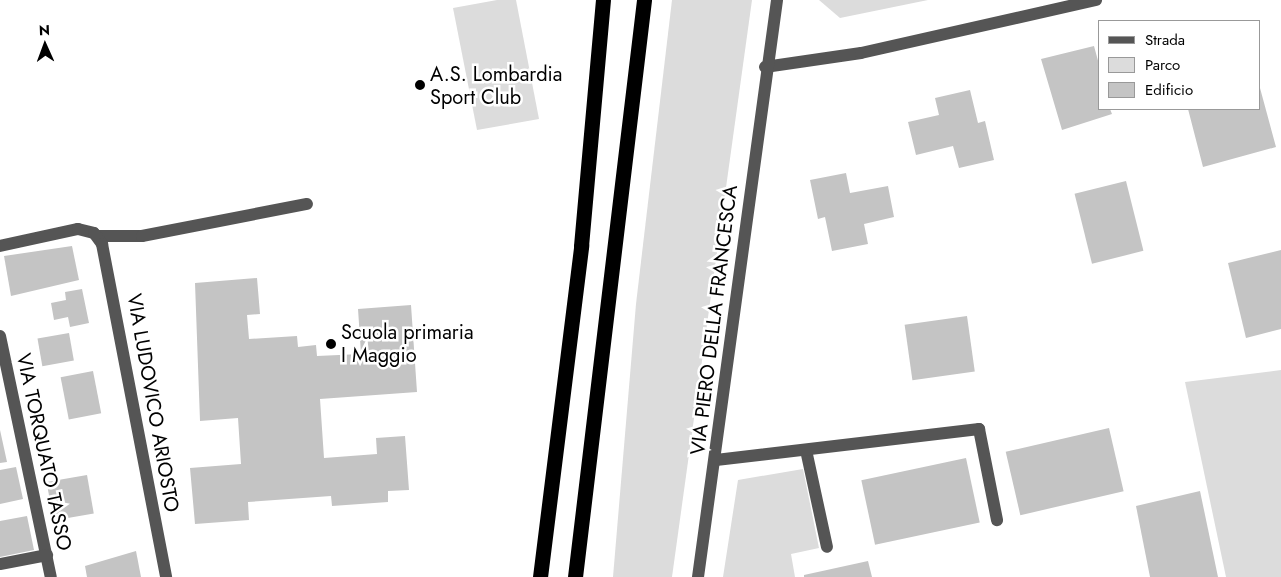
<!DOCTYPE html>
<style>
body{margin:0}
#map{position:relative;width:1281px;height:577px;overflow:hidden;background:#fff;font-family:Jost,sans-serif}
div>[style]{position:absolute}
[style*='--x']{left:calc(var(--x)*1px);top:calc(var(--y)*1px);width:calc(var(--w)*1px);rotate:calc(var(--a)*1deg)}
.green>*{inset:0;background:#dcdcdc}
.building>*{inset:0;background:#c4c4c4;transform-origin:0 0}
.minor>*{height:12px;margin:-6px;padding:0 6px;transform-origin:6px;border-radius:6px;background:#555}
.highway>*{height:15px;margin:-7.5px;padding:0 7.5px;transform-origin:7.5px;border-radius:7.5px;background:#000}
.dots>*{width:14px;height:14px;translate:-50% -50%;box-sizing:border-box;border:2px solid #fff;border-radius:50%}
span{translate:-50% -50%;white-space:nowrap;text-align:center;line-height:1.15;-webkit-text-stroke:5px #fff;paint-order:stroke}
.poi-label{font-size:20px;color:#000}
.left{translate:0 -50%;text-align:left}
.street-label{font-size:20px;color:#000}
.legend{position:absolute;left:1098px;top:20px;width:162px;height:90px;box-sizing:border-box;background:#fff;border:1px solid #999;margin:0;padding:6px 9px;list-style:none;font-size:15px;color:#000}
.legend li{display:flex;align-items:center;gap:10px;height:25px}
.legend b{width:25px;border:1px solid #999}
.north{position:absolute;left:20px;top:20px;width:50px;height:50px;-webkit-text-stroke:4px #fff;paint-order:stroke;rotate:358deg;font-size:14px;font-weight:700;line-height:20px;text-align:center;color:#000}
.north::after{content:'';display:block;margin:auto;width:18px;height:22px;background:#000;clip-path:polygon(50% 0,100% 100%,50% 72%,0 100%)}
</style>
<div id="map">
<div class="green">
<div style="clip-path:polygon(497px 0,516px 0,539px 119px,477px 130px,453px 8px)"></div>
<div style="clip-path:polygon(672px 0,752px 0,672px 577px,613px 577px,636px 304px)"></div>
<div style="clip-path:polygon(819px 0,928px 0,840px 18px)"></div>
<div style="clip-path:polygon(1281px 370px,1281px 577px,1226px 577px,1185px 382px)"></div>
<div style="clip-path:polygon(803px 469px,819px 548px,791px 554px,795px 577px,723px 577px,738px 480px)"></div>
</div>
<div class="building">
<div style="clip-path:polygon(1094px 46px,1100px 68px,1100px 109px,1110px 109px,1112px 114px,1062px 130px,1041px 59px)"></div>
<div style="clip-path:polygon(1260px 88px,1276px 147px,1203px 167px,1188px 109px,1260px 109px)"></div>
<div style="clip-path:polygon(970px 90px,978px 123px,985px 121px,994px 160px,959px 168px,953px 146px,916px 155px,908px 122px,939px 115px,935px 98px)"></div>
<div style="clip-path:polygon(846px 173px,850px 193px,888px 186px,894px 217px,864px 224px,868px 244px,832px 251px,825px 217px,818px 219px,810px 180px)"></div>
<div style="left:1126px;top:181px;width:72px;height:53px;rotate:76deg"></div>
<div style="clip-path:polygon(72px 246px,79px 280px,11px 296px,4px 256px)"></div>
<div style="clip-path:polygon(1281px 250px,1281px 329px,1246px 338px,1228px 263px)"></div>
<div style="clip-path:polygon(257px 278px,260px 314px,247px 315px,249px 339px,297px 336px,298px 347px,316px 345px,317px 356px,361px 354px,358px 309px,411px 305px,417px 392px,320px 399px,324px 458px,377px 454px,376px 438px,405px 436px,409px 490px,388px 491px,388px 502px,332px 506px,331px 496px,248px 502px,249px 520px,195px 524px,190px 468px,241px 464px,238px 418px,200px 421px,195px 283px)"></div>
<div style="clip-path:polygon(82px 289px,89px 323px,70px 327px,68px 317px,54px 320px,51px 303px,66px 300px,65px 292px)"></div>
<div style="left:967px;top:316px;width:56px;height:63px;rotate:82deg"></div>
<div style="left:69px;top:333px;width:28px;height:32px;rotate:80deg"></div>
<div style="left:93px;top:371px;width:43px;height:33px;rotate:79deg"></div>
<div style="left:1109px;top:428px;width:65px;height:106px;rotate:77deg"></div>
<div style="clip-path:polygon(0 430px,7px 462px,0 463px)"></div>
<div style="left:966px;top:458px;width:66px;height:107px;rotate:78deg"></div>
<div style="clip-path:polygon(16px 467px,23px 499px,0 504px,0 470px)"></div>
<div style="left:87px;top:475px;width:39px;height:41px;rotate:80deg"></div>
<div style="clip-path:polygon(1200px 491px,1218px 577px,1150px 577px,1136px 506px)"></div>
<div style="clip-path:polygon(27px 516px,34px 550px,0 557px,0 521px)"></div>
<div style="clip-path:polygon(136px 551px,141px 577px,87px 577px,85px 566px)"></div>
<div style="clip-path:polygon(868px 561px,872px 577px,804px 577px,804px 575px)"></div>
</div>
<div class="minor">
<div style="--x:765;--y:67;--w:97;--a:-8.3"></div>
<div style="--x:861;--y:53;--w:241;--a:-12.7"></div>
<div style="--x:98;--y:236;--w:44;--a:0"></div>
<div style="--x:142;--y:236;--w:168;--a:-11"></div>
<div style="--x:0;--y:246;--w:80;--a:-12.3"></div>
<div style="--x:78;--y:229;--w:16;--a:14"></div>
<div style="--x:94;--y:233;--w:14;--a:54"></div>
<div style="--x:102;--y:244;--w:339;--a:79.1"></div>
<div style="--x:0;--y:336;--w:246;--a:78.1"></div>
<div style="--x:806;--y:450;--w:99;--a:77.8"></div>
<div style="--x:716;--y:460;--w:265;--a:-6.7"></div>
<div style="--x:979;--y:429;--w:93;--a:78.8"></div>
<div style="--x:0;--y:564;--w:48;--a:-10.8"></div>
<div style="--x:698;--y:577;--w:582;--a:-82.2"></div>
</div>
<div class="highway">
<div style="--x:540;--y:577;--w:334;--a:-82.9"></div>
<div style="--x:581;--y:246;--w:247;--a:-84.9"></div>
<div style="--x:575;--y:577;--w:581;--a:-83.18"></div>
</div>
<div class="dots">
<div style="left:420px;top:85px;background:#000"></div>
<div style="left:331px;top:344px;background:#000"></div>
</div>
<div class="poi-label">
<span class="left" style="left:430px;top:86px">A.S. Lombardia<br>Sport Club</span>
<span class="left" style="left:341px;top:344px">Scuola primaria<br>I Maggio</span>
</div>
<div class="street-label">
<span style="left:714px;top:320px;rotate:-83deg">VIA PIERO DELLA FRANCESCA</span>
<span style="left:153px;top:403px;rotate:80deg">VIA LUDOVICO ARIOSTO</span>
<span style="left:44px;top:452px;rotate:78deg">VIA TORQUATO TASSO</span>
</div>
<ul class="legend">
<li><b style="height:6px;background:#555"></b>Strada</li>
<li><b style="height:14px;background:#dcdcdc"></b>Parco</li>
<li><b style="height:14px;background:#c4c4c4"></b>Edificio</li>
</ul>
<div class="north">N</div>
</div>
